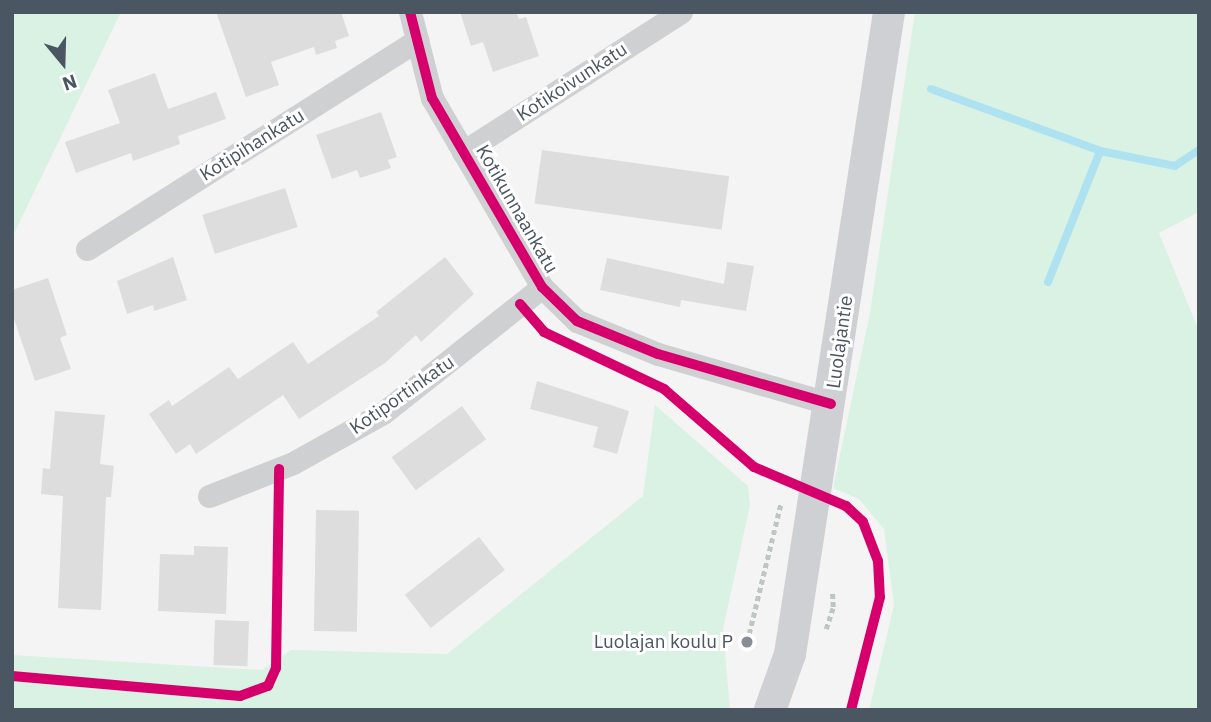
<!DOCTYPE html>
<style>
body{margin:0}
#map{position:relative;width:1211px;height:722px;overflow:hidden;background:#f4f4f4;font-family:"IBM Plex Sans",sans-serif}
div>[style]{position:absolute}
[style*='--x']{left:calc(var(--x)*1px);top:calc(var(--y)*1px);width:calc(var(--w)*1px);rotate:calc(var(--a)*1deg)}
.green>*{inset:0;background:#d9f2e3}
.stream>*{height:8px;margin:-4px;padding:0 4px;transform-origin:4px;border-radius:4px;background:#aee2f0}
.building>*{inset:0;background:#ddddde;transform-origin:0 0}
.path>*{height:4.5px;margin-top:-2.25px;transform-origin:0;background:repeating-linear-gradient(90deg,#bcc7c4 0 5px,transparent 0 8.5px)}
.street>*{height:23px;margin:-11.5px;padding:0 11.5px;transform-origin:11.5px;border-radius:11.5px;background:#ced0d2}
.secondary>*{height:32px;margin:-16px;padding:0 16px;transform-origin:16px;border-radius:16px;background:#ced0d4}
.cycleway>*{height:10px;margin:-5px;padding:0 5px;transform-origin:5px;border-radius:5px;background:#d6006c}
.dots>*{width:19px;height:19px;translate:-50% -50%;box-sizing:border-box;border:4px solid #fff;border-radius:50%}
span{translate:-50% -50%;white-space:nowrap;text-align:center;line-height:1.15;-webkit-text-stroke:6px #fff;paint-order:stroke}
.street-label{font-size:19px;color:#4a5661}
.poi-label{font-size:19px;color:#4a5661}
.right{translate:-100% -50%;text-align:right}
.frame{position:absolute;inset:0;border:14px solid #4a5661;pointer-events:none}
.north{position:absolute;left:28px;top:28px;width:70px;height:70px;-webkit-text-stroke:5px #fff;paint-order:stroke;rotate:161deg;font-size:19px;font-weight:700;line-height:28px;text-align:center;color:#4a5661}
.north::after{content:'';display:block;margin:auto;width:24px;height:32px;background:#4a5661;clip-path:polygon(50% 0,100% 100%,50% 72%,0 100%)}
</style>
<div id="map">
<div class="green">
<div style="clip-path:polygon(12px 12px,121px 12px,12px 238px)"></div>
<div style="clip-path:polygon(915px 12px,1199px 12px,1199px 212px,1159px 233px,1199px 331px,1199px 710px,869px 710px,894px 605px,884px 529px,859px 499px,833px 488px,870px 313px)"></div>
<div style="clip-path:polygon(655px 405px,748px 486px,750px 505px,723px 629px,730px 710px,12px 710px,12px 655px,262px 670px,291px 650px,447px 654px,643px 496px)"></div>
</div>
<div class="stream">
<div style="--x:931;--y:89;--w:180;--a:20.1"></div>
<div style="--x:1048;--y:282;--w:141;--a:-68.3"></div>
<div style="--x:1100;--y:151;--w:76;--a:11.3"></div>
<div style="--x:1175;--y:166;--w:29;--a:-34"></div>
</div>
<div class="building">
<div style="clip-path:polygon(216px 12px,341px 12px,349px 36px,335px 41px,337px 48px,316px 55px,314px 47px,271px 62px,279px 85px,246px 97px)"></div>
<div style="clip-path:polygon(460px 12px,516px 12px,519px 19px,526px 17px,539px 56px,493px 72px,483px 42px,471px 46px)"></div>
<div style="clip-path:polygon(155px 73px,168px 109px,216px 92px,226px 119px,178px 136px,180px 144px,133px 161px,131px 153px,76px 173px,65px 142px,120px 123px,108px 90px)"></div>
<div style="clip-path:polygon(381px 112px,397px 157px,388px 160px,391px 168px,360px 178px,357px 170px,332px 179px,316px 135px)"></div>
<div style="left:542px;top:150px;width:189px;height:54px;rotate:8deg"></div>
<div style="left:285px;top:188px;width:41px;height:87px;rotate:72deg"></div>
<div style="clip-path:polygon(173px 257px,187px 300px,154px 311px,153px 305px,127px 314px,117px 281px)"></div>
<div style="clip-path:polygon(445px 257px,474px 294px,421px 342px,416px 335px,385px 363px,299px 419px,283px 395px,196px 454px,190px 444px,176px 454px,149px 414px,169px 400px,172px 406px,229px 367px,238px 379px,293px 342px,308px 364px,379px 316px,376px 312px)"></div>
<div style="clip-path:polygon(607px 258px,724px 284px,727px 262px,754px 266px,746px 311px,681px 300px,680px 307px,600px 290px)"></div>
<div style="clip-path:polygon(48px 278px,67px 335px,60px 338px,71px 369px,35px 381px,12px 313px,12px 290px)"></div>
<div style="clip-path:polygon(537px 381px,629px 411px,617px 454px,593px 447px,598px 427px,530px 409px)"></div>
<div style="left:462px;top:406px;width:41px;height:87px;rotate:54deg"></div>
<div style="clip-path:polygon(55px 411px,105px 415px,100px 464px,114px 466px,111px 497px,106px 497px,101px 610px,58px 608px,63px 496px,41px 494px,43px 468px,50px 469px)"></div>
<div style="left:316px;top:510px;width:43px;height:121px;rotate:1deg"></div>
<div style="left:479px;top:537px;width:42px;height:94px;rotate:52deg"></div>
<div style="clip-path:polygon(194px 546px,228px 547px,226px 614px,158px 611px,160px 554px,194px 555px)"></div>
<div style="left:215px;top:620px;width:34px;height:45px;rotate:2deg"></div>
</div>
<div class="path">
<div style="--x:826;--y:629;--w:23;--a:-72"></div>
<div style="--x:833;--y:607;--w:17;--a:-93"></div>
<div style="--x:747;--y:642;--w:143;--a:-76.3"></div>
</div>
<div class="street">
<div style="--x:410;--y:12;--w:89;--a:75.7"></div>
<div style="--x:432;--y:98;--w:219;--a:59.8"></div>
<div style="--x:542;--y:287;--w:49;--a:44.2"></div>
<div style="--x:577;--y:321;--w:87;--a:22.2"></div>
<div style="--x:658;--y:354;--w:180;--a:16.1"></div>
<div style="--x:463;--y:152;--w:259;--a:-32.7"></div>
<div style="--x:87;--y:249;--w:391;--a:-32.3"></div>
<div style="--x:209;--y:496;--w:90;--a:-21.4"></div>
<div style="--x:293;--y:463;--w:103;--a:-29.1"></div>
<div style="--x:383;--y:413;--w:203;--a:-38.4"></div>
</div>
<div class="secondary">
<div style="--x:770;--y:710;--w:59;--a:-70.3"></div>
<div style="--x:790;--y:654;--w:650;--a:-81.23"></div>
</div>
<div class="cycleway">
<div style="--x:410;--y:12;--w:89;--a:75.7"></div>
<div style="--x:432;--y:98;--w:219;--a:59.8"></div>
<div style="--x:542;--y:287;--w:49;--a:44.2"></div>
<div style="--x:577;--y:321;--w:87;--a:22.2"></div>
<div style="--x:658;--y:354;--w:180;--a:16.1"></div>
<div style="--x:520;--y:304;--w:37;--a:49"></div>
<div style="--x:544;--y:332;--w:133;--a:25.4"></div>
<div style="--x:664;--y:389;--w:119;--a:40.9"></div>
<div style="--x:754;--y:467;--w:100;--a:23"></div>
<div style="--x:846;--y:506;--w:23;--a:43"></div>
<div style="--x:863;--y:522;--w:42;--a:69"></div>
<div style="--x:878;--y:561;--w:36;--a:87"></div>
<div style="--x:880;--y:597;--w:117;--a:104.4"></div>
<div style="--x:12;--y:676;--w:229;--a:5"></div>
<div style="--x:240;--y:696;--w:30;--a:-20"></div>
<div style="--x:268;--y:686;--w:20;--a:-66"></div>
<div style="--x:276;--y:668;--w:199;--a:-89.1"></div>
</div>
<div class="dots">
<div style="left:747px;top:642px;background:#868d94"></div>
</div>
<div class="street-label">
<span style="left:572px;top:82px;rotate:-33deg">Kotikoivunkatu</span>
<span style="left:252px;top:145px;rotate:-32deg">Kotipihankatu</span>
<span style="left:517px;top:209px;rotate:60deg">Kotikunnaankatu</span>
<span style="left:840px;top:342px;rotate:-82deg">Luolajantie</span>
<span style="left:402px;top:395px;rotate:-35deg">Kotiportinkatu</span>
</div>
<div class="poi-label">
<span class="right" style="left:733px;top:642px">Luolajan koulu P</span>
</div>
<div class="frame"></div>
<div class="north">N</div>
</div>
